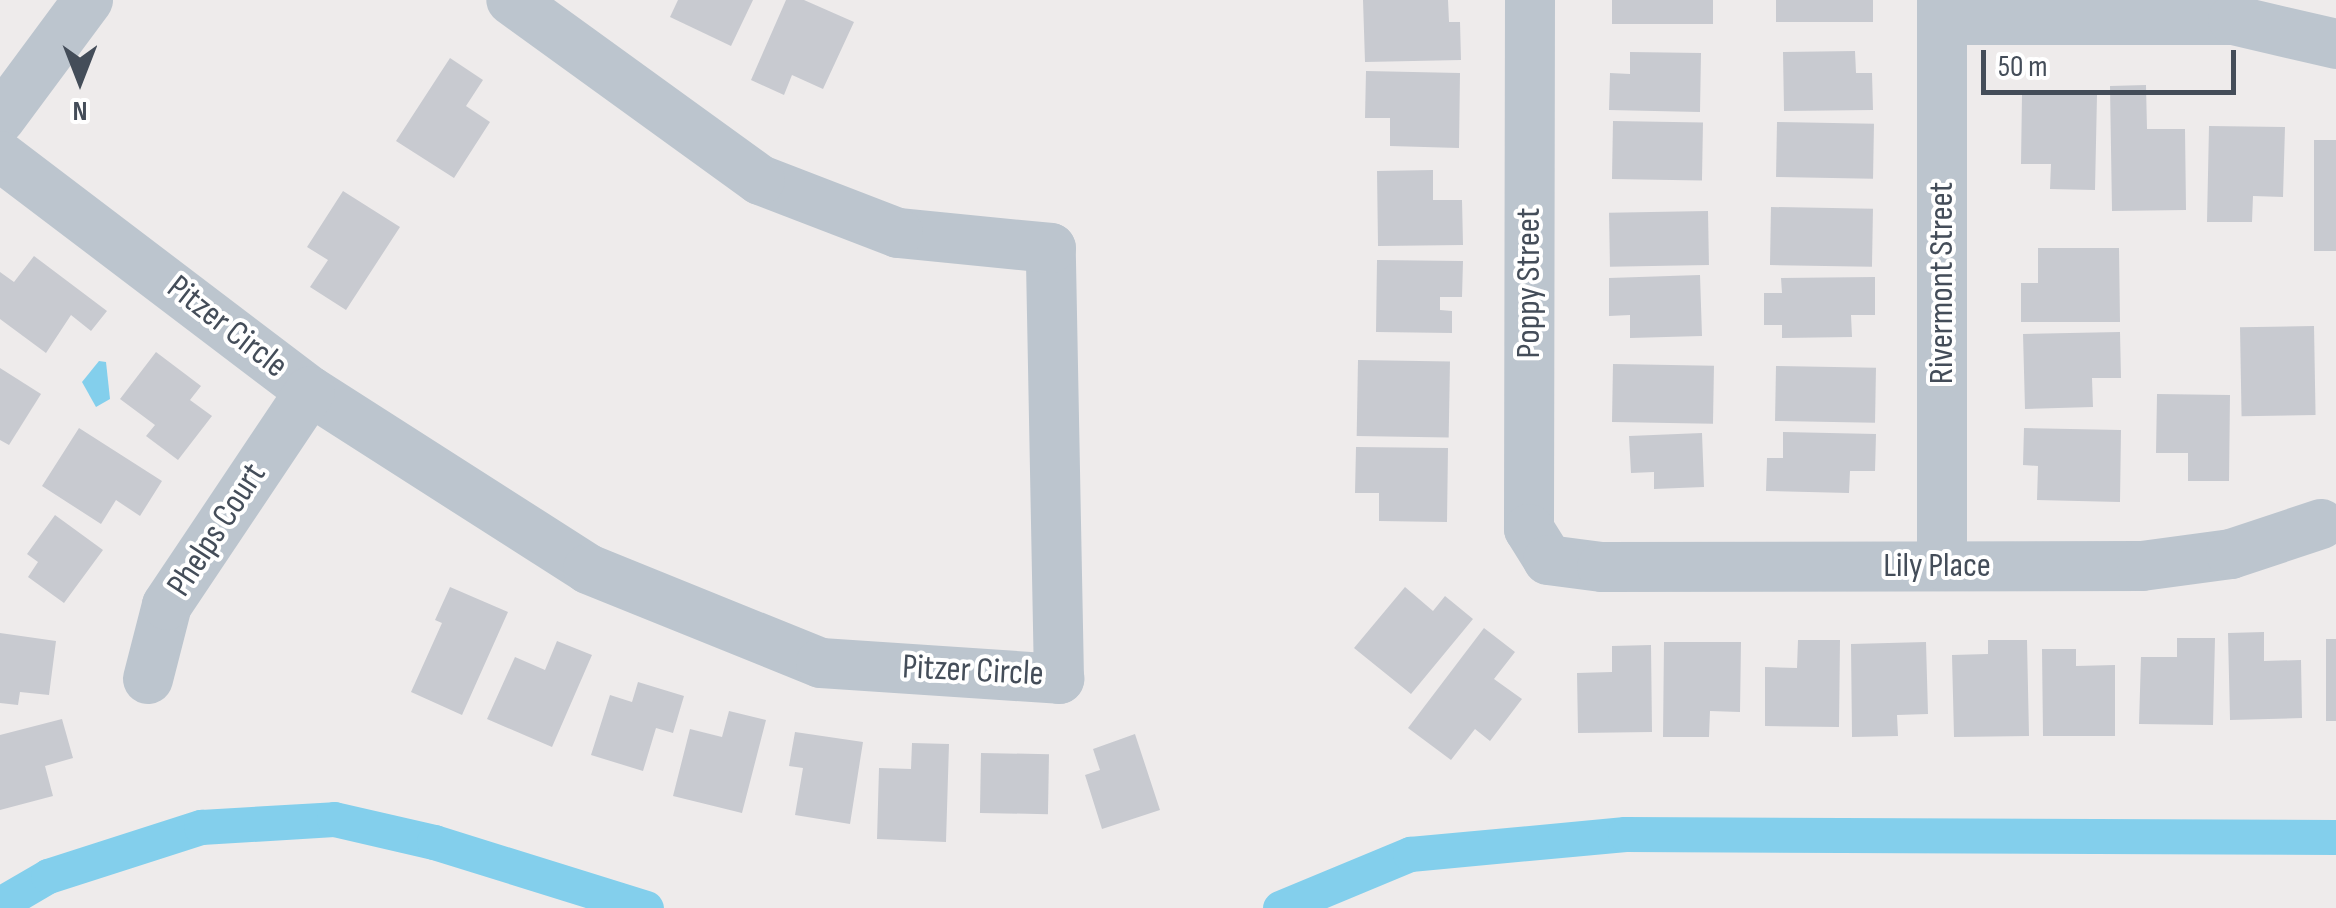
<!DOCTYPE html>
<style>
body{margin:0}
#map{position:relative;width:2336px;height:908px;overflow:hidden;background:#eeebeb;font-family:"Sofia Sans Condensed",sans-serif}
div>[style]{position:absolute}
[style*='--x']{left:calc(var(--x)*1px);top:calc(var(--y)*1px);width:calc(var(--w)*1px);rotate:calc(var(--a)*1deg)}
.water>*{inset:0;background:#83cfec}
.canal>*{height:35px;margin:-17.5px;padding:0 17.5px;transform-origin:17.5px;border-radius:17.5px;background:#83cfec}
.building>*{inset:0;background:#c8cad0;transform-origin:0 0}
.minor>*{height:50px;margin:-25px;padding:0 25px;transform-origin:25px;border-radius:25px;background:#bcc5ce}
span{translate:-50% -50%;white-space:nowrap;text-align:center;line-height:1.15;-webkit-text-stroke:8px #fff;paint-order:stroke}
.street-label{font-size:35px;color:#444d59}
.north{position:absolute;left:30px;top:30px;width:100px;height:100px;-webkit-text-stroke:8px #fff;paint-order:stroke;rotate:180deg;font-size:28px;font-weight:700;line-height:40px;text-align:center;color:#444d59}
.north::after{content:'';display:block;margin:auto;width:35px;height:45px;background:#444d59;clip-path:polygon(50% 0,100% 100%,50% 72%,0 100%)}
.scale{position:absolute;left:1981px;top:50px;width:255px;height:45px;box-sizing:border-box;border:5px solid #444d59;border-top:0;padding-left:12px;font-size:30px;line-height:35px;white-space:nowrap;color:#444d59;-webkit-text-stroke:8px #fff;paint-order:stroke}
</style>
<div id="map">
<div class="water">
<div style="clip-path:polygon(99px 361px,106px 362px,110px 399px,96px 407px,82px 382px)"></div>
</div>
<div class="canal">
<div style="--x:0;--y:904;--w:56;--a:-30.3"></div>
<div style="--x:48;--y:876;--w:161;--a:-17.8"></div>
<div style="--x:201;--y:827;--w:133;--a:-3.4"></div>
<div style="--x:334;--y:819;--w:103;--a:13"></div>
<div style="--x:434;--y:842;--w:222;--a:17.3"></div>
<div style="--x:1280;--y:908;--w:141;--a:-22.6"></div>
<div style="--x:1410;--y:854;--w:216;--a:-5.3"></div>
<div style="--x:1625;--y:834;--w:711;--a:0.24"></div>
</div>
<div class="building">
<div style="clip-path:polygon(678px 0,753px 0,731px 46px,670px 17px)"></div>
<div style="clip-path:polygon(786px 0,804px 0,854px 22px,823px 89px,792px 75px,784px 95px,751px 80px)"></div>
<div style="clip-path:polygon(1363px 0,1448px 0,1449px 22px,1460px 22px,1461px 60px,1365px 62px)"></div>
<div style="left:1612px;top:0;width:101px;height:24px"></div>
<div style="left:1776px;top:0;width:97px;height:22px"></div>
<div style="clip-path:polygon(1855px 51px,1856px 73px,1872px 73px,1873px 110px,1784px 111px,1783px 52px)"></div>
<div style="clip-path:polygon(1630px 52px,1701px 53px,1700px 112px,1609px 110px,1610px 73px,1630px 74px)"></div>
<div style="clip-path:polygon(450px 58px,483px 80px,466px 106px,490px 122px,454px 178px,396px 141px)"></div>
<div style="clip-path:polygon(1366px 71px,1460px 73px,1459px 148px,1390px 146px,1390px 118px,1365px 118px)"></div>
<div style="clip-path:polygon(2146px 85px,2147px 129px,2185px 129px,2186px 210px,2112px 211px,2110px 86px)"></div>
<div style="clip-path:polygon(2022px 94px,2097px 95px,2095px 190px,2050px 189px,2051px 164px,2021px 164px)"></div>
<div style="left:1613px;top:121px;width:90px;height:58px;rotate:1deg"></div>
<div style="left:1777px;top:122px;width:97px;height:55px;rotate:1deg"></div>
<div style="clip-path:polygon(2209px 126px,2285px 127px,2283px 197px,2253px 196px,2252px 222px,2207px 222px)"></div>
<div style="left:2314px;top:140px;width:22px;height:111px"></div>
<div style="clip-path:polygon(1433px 170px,1433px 200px,1462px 200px,1463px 245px,1378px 246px,1377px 171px)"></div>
<div style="clip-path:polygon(343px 191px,400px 227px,346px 310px,310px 287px,328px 260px,307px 247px)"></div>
<div style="left:1771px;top:207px;width:102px;height:58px;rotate:1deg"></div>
<div style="left:1708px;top:211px;width:54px;height:99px;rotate:89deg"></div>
<div style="clip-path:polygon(2038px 248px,2119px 248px,2120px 322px,2021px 322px,2021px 283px,2038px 283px)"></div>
<div style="clip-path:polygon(34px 256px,107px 311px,91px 331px,71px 315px,46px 353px,0 319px,0 272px,14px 282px)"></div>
<div style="clip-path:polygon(1377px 260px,1463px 261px,1462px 297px,1440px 297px,1440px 310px,1452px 311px,1452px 333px,1376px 332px)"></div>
<div style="clip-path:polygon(1700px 275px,1702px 336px,1630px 338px,1630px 315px,1609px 316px,1609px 278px)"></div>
<div style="clip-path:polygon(1875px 277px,1875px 315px,1851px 315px,1852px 337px,1782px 338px,1782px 325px,1764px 325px,1764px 293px,1782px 293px,1781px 278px)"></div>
<div style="left:2314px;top:326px;width:89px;height:74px;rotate:89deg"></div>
<div style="clip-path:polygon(2120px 332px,2121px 378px,2092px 378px,2093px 407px,2025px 409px,2023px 334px)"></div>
<div style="clip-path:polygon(156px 352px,201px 386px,190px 400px,212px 416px,178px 460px,146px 436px,155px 425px,120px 399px)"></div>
<div style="left:1358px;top:360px;width:92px;height:76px;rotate:1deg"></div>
<div style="left:1613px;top:364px;width:101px;height:58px;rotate:1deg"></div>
<div style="left:1776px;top:366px;width:100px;height:55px;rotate:1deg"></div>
<div style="clip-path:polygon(0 368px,41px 394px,9px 445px,0 440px)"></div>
<div style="clip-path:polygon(2157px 394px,2230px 395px,2229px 481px,2188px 481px,2188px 453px,2156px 453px)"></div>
<div style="clip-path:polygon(79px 428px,162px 481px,140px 516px,116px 500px,101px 524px,42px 486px)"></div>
<div style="clip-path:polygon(2024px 428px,2121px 430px,2120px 502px,2037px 500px,2038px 466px,2023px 465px)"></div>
<div style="clip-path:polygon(1783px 432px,1876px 434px,1875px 471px,1850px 471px,1849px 493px,1766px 491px,1767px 458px,1783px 458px)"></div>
<div style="clip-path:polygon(1702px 433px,1704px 487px,1654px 489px,1654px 472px,1631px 473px,1629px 436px)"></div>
<div style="clip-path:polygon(1356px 447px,1448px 448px,1447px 522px,1379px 521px,1379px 493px,1355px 493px)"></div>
<div style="clip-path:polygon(55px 515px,103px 550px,64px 603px,28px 577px,38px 562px,27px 554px)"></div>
<div style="clip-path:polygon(450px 587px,508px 612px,462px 715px,411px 692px,442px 623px,435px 620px)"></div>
<div style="clip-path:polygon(1405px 587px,1433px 611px,1445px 596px,1473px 619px,1411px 694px,1354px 648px)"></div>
<div style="clip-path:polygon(1484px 628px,1515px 652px,1494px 679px,1522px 699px,1490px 741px,1475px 729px,1451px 760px,1408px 728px)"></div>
<div style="clip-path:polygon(2264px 632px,2264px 661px,2301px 660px,2302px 718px,2230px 720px,2228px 633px)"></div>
<div style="clip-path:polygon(0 633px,56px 641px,49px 695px,20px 692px,18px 705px,0 703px)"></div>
<div style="clip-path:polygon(2177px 638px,2215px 638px,2213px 725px,2139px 724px,2141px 657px,2177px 657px)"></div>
<div style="left:2336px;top:639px;width:82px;height:10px;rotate:90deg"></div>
<div style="clip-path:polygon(1798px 640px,1840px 640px,1839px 727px,1765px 726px,1765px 667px,1797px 668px)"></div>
<div style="clip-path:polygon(1988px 640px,2027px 640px,2029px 736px,1954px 737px,1952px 655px,1988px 654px)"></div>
<div style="clip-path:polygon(557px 641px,592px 655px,552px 747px,487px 719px,515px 657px,545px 670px)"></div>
<div style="clip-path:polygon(1664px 642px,1741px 642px,1740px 712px,1710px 711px,1709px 737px,1663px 737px)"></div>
<div style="clip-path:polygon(1926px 642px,1928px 714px,1897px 715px,1898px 736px,1852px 737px,1851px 644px)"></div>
<div style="clip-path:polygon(1651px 645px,1652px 732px,1578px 733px,1577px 673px,1612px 672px,1612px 646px)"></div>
<div style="clip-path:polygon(2042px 649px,2076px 649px,2076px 666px,2115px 665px,2115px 736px,2043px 736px)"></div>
<div style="clip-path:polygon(638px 682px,684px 696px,673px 733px,656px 728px,643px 771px,591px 755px,610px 695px,632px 702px)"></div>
<div style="clip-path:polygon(729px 711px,766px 720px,742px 813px,673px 796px,690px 729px,722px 737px)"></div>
<div style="clip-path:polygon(62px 719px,73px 758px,45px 766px,53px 796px,0 810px,0 735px)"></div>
<div style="clip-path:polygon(795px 732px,863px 742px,850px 824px,795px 815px,803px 768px,789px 766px)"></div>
<div style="clip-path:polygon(1135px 734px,1160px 810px,1102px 829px,1085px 775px,1100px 770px,1093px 749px)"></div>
<div style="clip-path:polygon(912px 743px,949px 744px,946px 842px,877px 839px,879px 768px,911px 769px)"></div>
<div style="left:981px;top:753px;width:68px;height:60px;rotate:1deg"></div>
</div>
<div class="minor">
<div style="--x:1530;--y:0;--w:529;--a:90.11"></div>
<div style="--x:1529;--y:529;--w:36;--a:58"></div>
<div style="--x:1548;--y:560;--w:54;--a:7.4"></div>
<div style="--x:1602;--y:567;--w:540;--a:-0.11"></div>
<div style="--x:2142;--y:566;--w:90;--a:-7.7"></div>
<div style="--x:2231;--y:554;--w:95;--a:-18.4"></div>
<div style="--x:1942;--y:20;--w:291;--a:0"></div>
<div style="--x:2233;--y:20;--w:106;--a:13.1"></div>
<div style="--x:0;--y:119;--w:148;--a:-53.5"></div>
<div style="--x:0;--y:156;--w:389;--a:37.2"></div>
<div style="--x:310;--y:391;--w:330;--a:32.6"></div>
<div style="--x:588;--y:569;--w:251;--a:22"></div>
<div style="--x:821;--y:663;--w:239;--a:3.8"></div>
<div style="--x:1059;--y:679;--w:431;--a:-91.1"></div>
<div style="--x:1051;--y:248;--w:154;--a:-174.4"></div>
<div style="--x:898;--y:233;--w:148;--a:-159"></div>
<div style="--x:760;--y:180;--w:307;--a:-144.1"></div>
<div style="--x:1942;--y:565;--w:565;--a:-90"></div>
<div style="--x:148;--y:679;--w:76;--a:-75.6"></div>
<div style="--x:167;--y:605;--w:257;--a:-56.2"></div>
</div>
<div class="street-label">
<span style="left:1529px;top:283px;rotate:-90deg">Poppy Street</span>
<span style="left:1942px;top:283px;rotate:-90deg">Rivermont Street</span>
<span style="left:227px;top:327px;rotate:38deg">Pitzer Circle</span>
<span style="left:217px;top:530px;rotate:-57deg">Phelps Court</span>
<span style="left:1937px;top:566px">Lily Place</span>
<span style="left:973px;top:671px;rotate:3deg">Pitzer Circle</span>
</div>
<div class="north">N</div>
<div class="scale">50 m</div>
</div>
